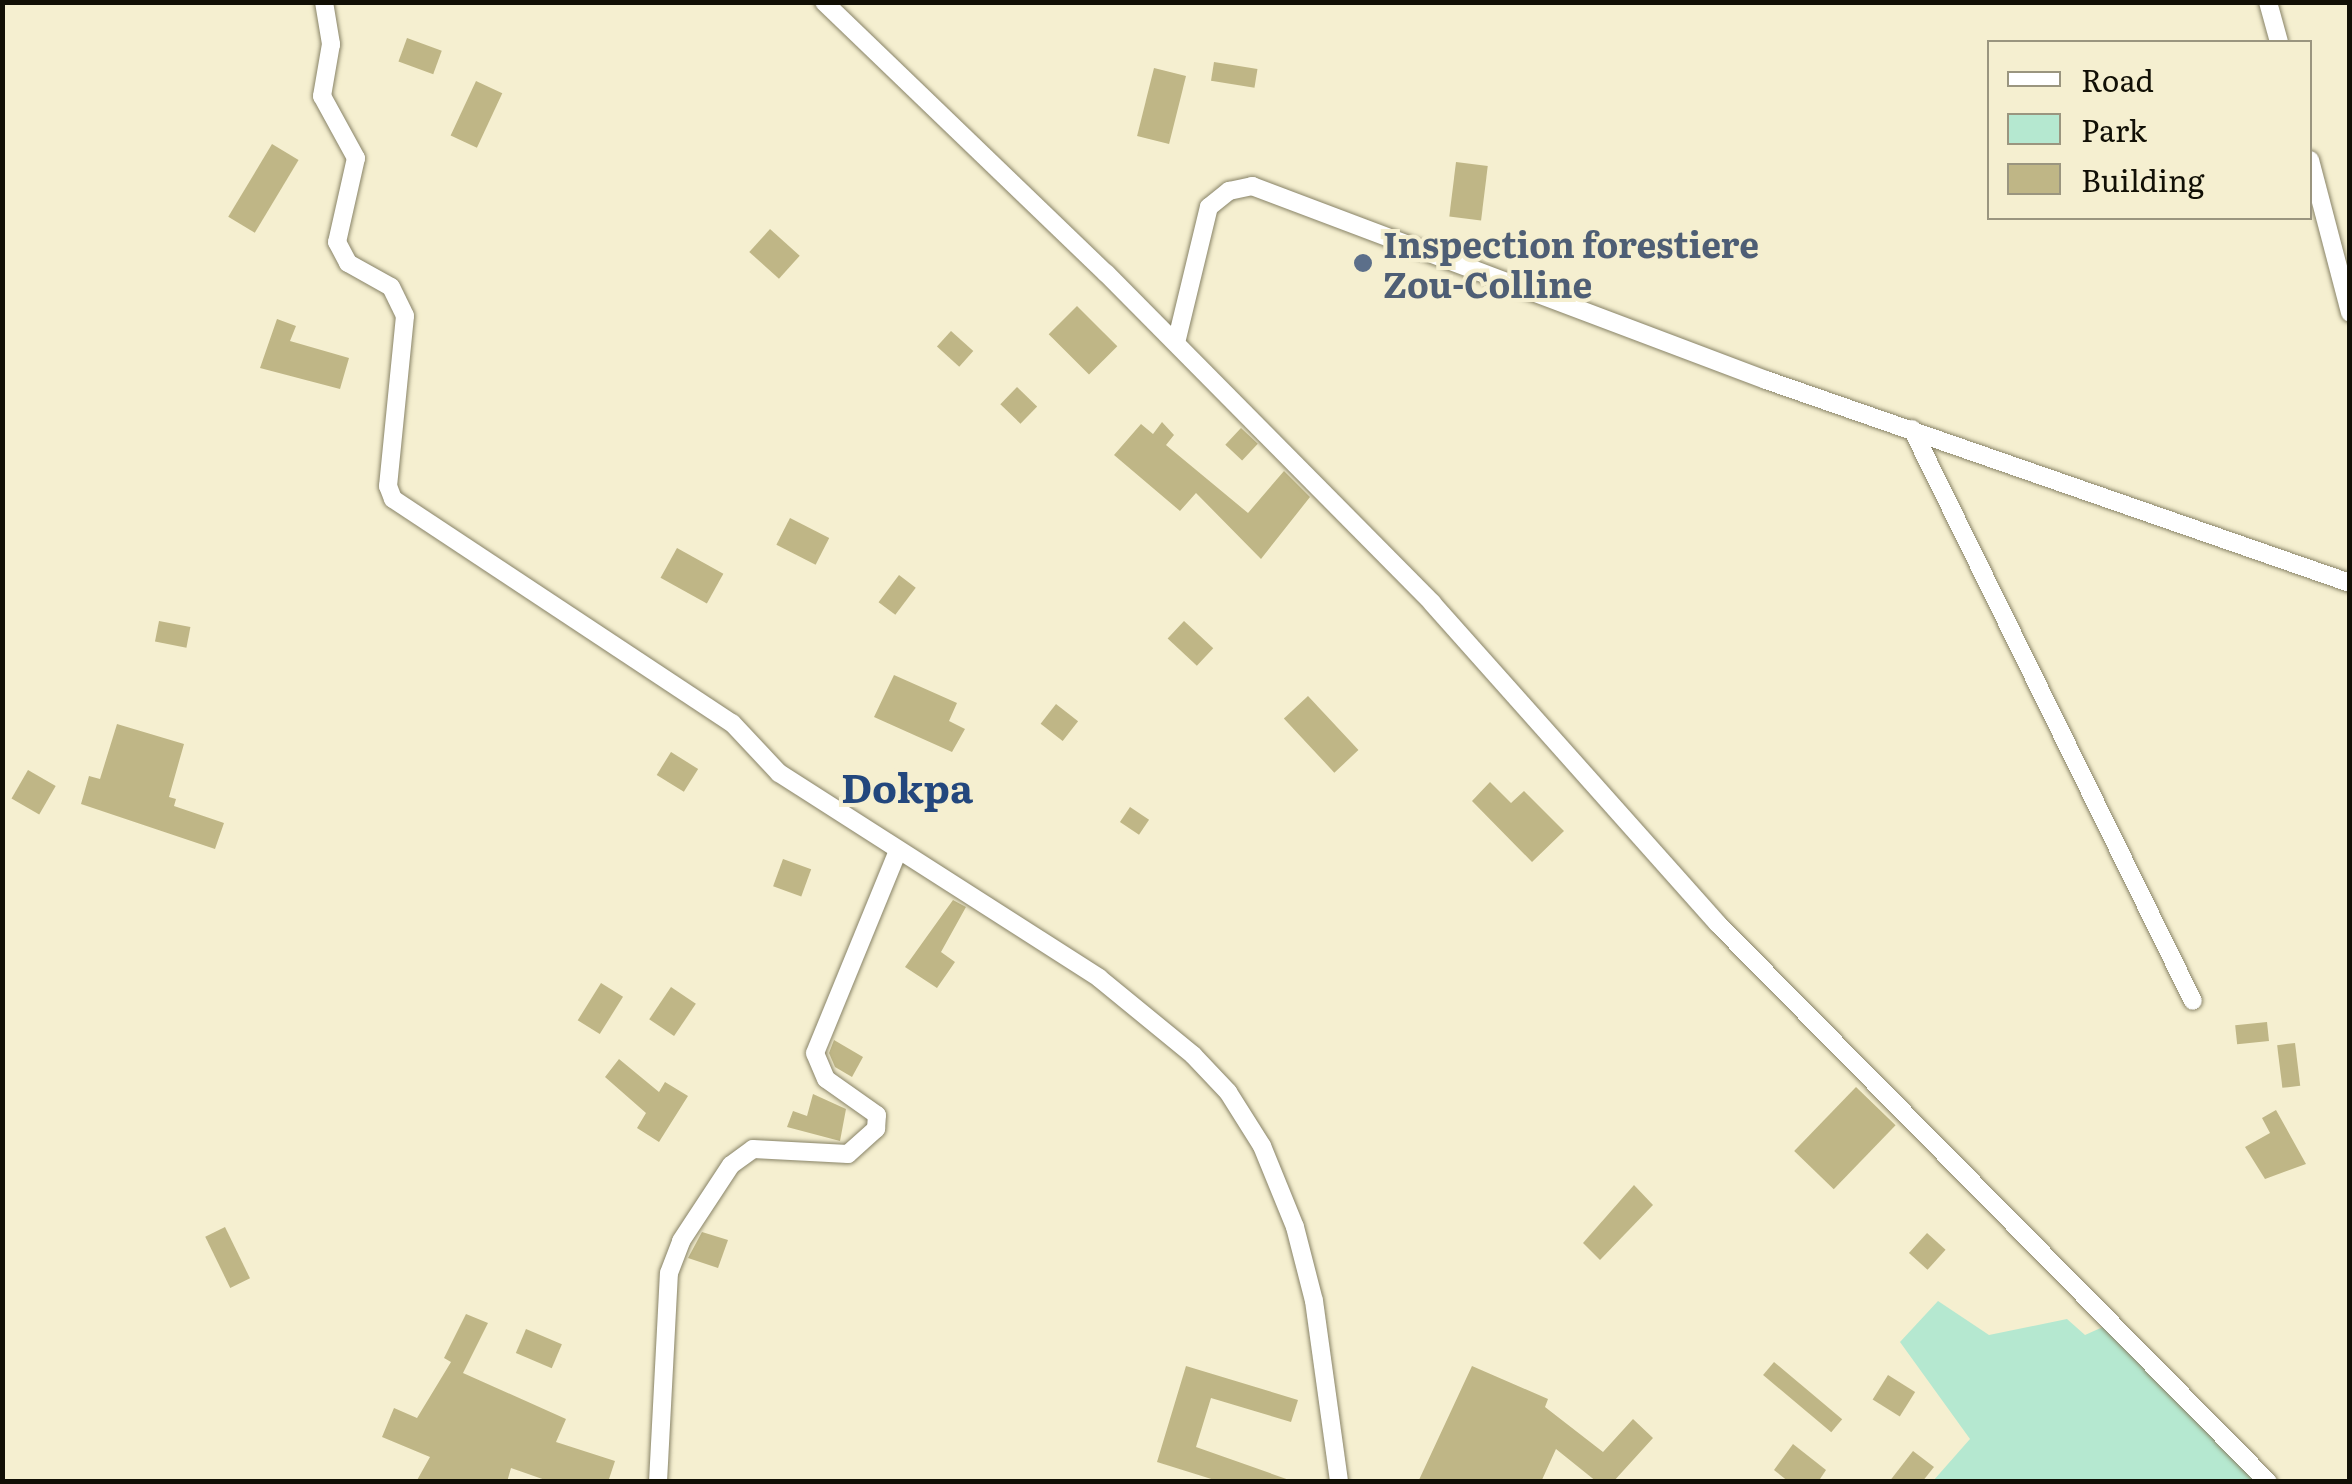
<!DOCTYPE html>
<style>
body{margin:0}
#map{position:relative;width:2352px;height:1484px;overflow:hidden;background:#f5efd0;font-family:Literata,serif}
div>[style]{position:absolute}
[style*='--x']{left:calc(var(--x)*1px);top:calc(var(--y)*1px);width:calc(var(--w)*1px);rotate:calc(var(--a)*1deg)}
.green>*{inset:0;background:#b5e8d0}
.building>*{inset:0;background:#bfb686;transform-origin:0 0}
.roads{filter:drop-shadow(0 0 2px #888367) drop-shadow(0 0 2px #888367)}
.minor>*{height:18px;margin:-9px;padding:0 9px;transform-origin:9px;border-radius:9px;background:#fff}
.dots>*{width:28px;height:28px;translate:-50% -50%;box-sizing:border-box;border:5px solid #f5efd0;border-radius:50%}
span{translate:-50% -50%;white-space:nowrap;text-align:center;line-height:1.15;-webkit-text-stroke:8px #f5efd0;paint-order:stroke}
.service-label{font-size:35px;color:#4e5e75;font-weight:700}
.left{translate:0 -50%;text-align:left}
.quarter-label{font-size:40px;color:#23477d;font-weight:700}
.frame{position:absolute;inset:0;border:5px solid #110f05;pointer-events:none}
.legend{position:absolute;left:1987px;top:40px;width:325px;height:180px;box-sizing:border-box;background:#f5efd0;border:2px solid #9a957f;margin:0;padding:12px 18px;list-style:none;font-size:30px;color:#110f05}
.legend li{display:flex;align-items:center;gap:20px;height:50px}
.legend b{width:50px;border:2px solid #9a957f}
</style>
<div id="map">
<div class="green">
<div style="clip-path:polygon(1938px 1301px,1989px 1335px,2067px 1319px,2085px 1335px,2105px 1326px,2258px 1481px,1933px 1481px,1970px 1439px,1900px 1342px)"></div>
</div>
<div class="building">
<div style="left:407px;top:38px;width:37px;height:25px;rotate:20deg"></div>
<div style="left:1214px;top:62px;width:44px;height:19px;rotate:9deg"></div>
<div style="left:1154px;top:68px;width:33px;height:70px;rotate:14deg"></div>
<div style="left:476px;top:81px;width:29px;height:60px;rotate:25deg"></div>
<div style="left:272px;top:144px;width:31px;height:85px;rotate:31deg"></div>
<div style="left:1456px;top:162px;width:32px;height:55px;rotate:7deg"></div>
<div style="left:770px;top:229px;width:40px;height:31px;rotate:42deg"></div>
<div style="left:1077px;top:306px;width:57px;height:40px;rotate:45deg"></div>
<div style="clip-path:polygon(277px 319px,296px 326px,290px 341px,349px 358px,340px 389px,260px 368px)"></div>
<div style="left:951px;top:331px;width:30px;height:21px;rotate:42deg"></div>
<div style="left:1017px;top:387px;width:28px;height:24px;rotate:44deg"></div>
<div style="clip-path:polygon(1162px 422px,1174px 435px,1166px 445px,1248px 513px,1284px 471px,1310px 497px,1261px 559px,1196px 493px,1180px 511px,1114px 455px,1141px 424px,1153px 434px)"></div>
<div style="left:1241px;top:428px;width:23px;height:23px;rotate:43deg"></div>
<div style="left:790px;top:518px;width:44px;height:30px;rotate:27deg"></div>
<div style="left:677px;top:548px;width:53px;height:34px;rotate:29deg"></div>
<div style="left:899px;top:575px;width:21px;height:34px;rotate:37deg"></div>
<div style="left:159px;top:621px;width:32px;height:21px;rotate:11deg"></div>
<div style="left:1184px;top:621px;width:40px;height:24px;rotate:43deg"></div>
<div style="clip-path:polygon(894px 675px,957px 703px,949px 721px,965px 729px,952px 752px,874px 717px)"></div>
<div style="left:1308px;top:696px;width:74px;height:33px;rotate:47deg"></div>
<div style="left:1056px;top:704px;width:28px;height:25px;rotate:38deg"></div>
<div style="clip-path:polygon(117px 724px,184px 744px,169px 797px,176px 799px,174px 806px,224px 823px,215px 849px,81px 804px,89px 776px,100px 779px)"></div>
<div style="left:671px;top:752px;width:32px;height:27px;rotate:32deg"></div>
<div style="left:28px;top:770px;width:32px;height:33px;rotate:30deg"></div>
<div style="clip-path:polygon(1490px 782px,1511px 803px,1524px 791px,1564px 831px,1532px 862px,1472px 801px)"></div>
<div style="left:1130px;top:807px;width:23px;height:18px;rotate:34deg"></div>
<div style="left:783px;top:859px;width:30px;height:29px;rotate:20deg"></div>
<div style="clip-path:polygon(953px 900px,966px 907px,941px 952px,955px 962px,937px 988px,905px 967px)"></div>
<div style="left:601px;top:983px;width:26px;height:44px;rotate:32deg"></div>
<div style="left:671px;top:987px;width:30px;height:39px;rotate:34deg"></div>
<div style="left:2267px;top:1022px;width:19px;height:32px;rotate:84deg"></div>
<div style="clip-path:polygon(834px 1040px,863px 1057px,852px 1077px,835px 1067px,829px 1053px)"></div>
<div style="left:2295px;top:1043px;width:43px;height:18px;rotate:83deg"></div>
<div style="clip-path:polygon(619px 1059px,659px 1092px,665px 1082px,688px 1096px,659px 1142px,637px 1128px,646px 1113px,605px 1077px)"></div>
<div style="left:1856px;top:1087px;width:55px;height:89px;rotate:44deg"></div>
<div style="clip-path:polygon(813px 1094px,846px 1109px,840px 1141px,787px 1127px,793px 1111px,807px 1116px)"></div>
<div style="clip-path:polygon(2276px 1110px,2306px 1164px,2265px 1179px,2245px 1147px,2270px 1133px,2262px 1118px)"></div>
<div style="clip-path:polygon(1634px 1185px,1653px 1205px,1600px 1260px,1583px 1243px)"></div>
<div style="left:225px;top:1227px;width:57px;height:22px;rotate:64deg"></div>
<div style="clip-path:polygon(702px 1232px,728px 1240px,718px 1268px,688px 1258px)"></div>
<div style="left:1927px;top:1233px;width:25px;height:27px;rotate:42deg"></div>
<div style="clip-path:polygon(466px 1314px,488px 1323px,463px 1373px,566px 1419px,556px 1442px,615px 1461px,608px 1482px,551px 1482px,511px 1468px,507px 1482px,416px 1482px,430px 1457px,382px 1437px,394px 1408px,417px 1418px,451px 1362px,444px 1358px)"></div>
<div style="left:526px;top:1329px;width:39px;height:26px;rotate:23deg"></div>
<div style="left:1774px;top:1362px;width:89px;height:17px;rotate:40deg"></div>
<div style="clip-path:polygon(1186px 1366px,1298px 1400px,1291px 1422px,1211px 1398px,1196px 1447px,1295px 1482px,1221px 1482px,1157px 1462px)"></div>
<div style="clip-path:polygon(1472px 1366px,1548px 1399px,1545px 1407px,1603px 1452px,1633px 1419px,1653px 1438px,1613px 1482px,1597px 1482px,1556px 1449px,1541px 1482px,1418px 1482px)"></div>
<div style="left:1888px;top:1375px;width:32px;height:29px;rotate:32deg"></div>
<div style="clip-path:polygon(1793px 1444px,1826px 1470px,1818px 1482px,1789px 1482px,1774px 1470px)"></div>
<div style="clip-path:polygon(1913px 1451px,1934px 1467px,1922px 1482px,1889px 1482px)"></div>
</div>
<div class="roads">
<div class="minor">
<div style="--x:324;--y:2;--w:43;--a:80.5"></div>
<div style="--x:331;--y:44;--w:53;--a:99.8"></div>
<div style="--x:322;--y:96;--w:71;--a:61.3"></div>
<div style="--x:356;--y:158;--w:86;--a:102.7"></div>
<div style="--x:337;--y:242;--w:24;--a:62"></div>
<div style="--x:348;--y:263;--w:49;--a:29.2"></div>
<div style="--x:391;--y:287;--w:32;--a:64"></div>
<div style="--x:405;--y:316;--w:171;--a:95.7"></div>
<div style="--x:388;--y:486;--w:14;--a:69"></div>
<div style="--x:393;--y:499;--w:406;--a:33.5"></div>
<div style="--x:732;--y:723;--w:69;--a:46.8"></div>
<div style="--x:779;--y:773;--w:380;--a:32.6"></div>
<div style="--x:1099;--y:978;--w:122;--a:39.3"></div>
<div style="--x:1193;--y:1055;--w:51;--a:46.6"></div>
<div style="--x:1228;--y:1092;--w:64;--a:57.8"></div>
<div style="--x:1262;--y:1146;--w:87;--a:67.8"></div>
<div style="--x:1295;--y:1227;--w:76;--a:75.6"></div>
<div style="--x:1314;--y:1301;--w:183;--a:82.1"></div>
<div style="--x:824;--y:2;--w:391;--a:43.9"></div>
<div style="--x:1106;--y:273;--w:464;--a:45.3"></div>
<div style="--x:1432;--y:603;--w:429;--a:48.3"></div>
<div style="--x:1717;--y:923;--w:785;--a:45.41"></div>
<div style="--x:2268;--y:2;--w:41;--a:74.6"></div>
<div style="--x:2310;--y:160;--w:158;--a:75.3"></div>
<div style="--x:1176;--y:343;--w:140;--a:-76.4"></div>
<div style="--x:1209;--y:207;--w:26;--a:-39"></div>
<div style="--x:1229;--y:191;--w:24;--a:-12"></div>
<div style="--x:1252;--y:186;--w:549;--a:20.68"></div>
<div style="--x:1766;--y:380;--w:618;--a:19.17"></div>
<div style="--x:1912;--y:429;--w:637;--a:63.84"></div>
<div style="--x:658;--y:1482;--w:209;--a:-87"></div>
<div style="--x:669;--y:1273;--w:34;--a:-69"></div>
<div style="--x:681;--y:1241;--w:91;--a:-56.7"></div>
<div style="--x:731;--y:1165;--w:27;--a:-36"></div>
<div style="--x:753;--y:1149;--w:95;--a:3"></div>
<div style="--x:848;--y:1154;--w:38;--a:-42"></div>
<div style="--x:876;--y:1129;--w:14;--a:-86"></div>
<div style="--x:877;--y:1115;--w:62;--a:-144.8"></div>
<div style="--x:826;--y:1079;--w:28;--a:-113"></div>
<div style="--x:815;--y:1053;--w:216;--a:-67.7"></div>
</div>
</div>
<div class="dots">
<div style="left:1363px;top:263px;background:#5c6f8a"></div>
</div>
<div class="service-label">
<span class="left" style="left:1383px;top:263px">Inspection forestiere<br>Zou-Colline</span>
</div>
<div class="quarter-label">
<span style="left:907px;top:786px">Dokpa</span>
</div>
<div class="frame"></div>
<ul class="legend">
<li><b style="height:12px;background:#fff"></b>Road</li>
<li><b style="height:28px;background:#b5e8d0"></b>Park</li>
<li><b style="height:28px;background:#bfb686"></b>Building</li>
</ul>
</div>
